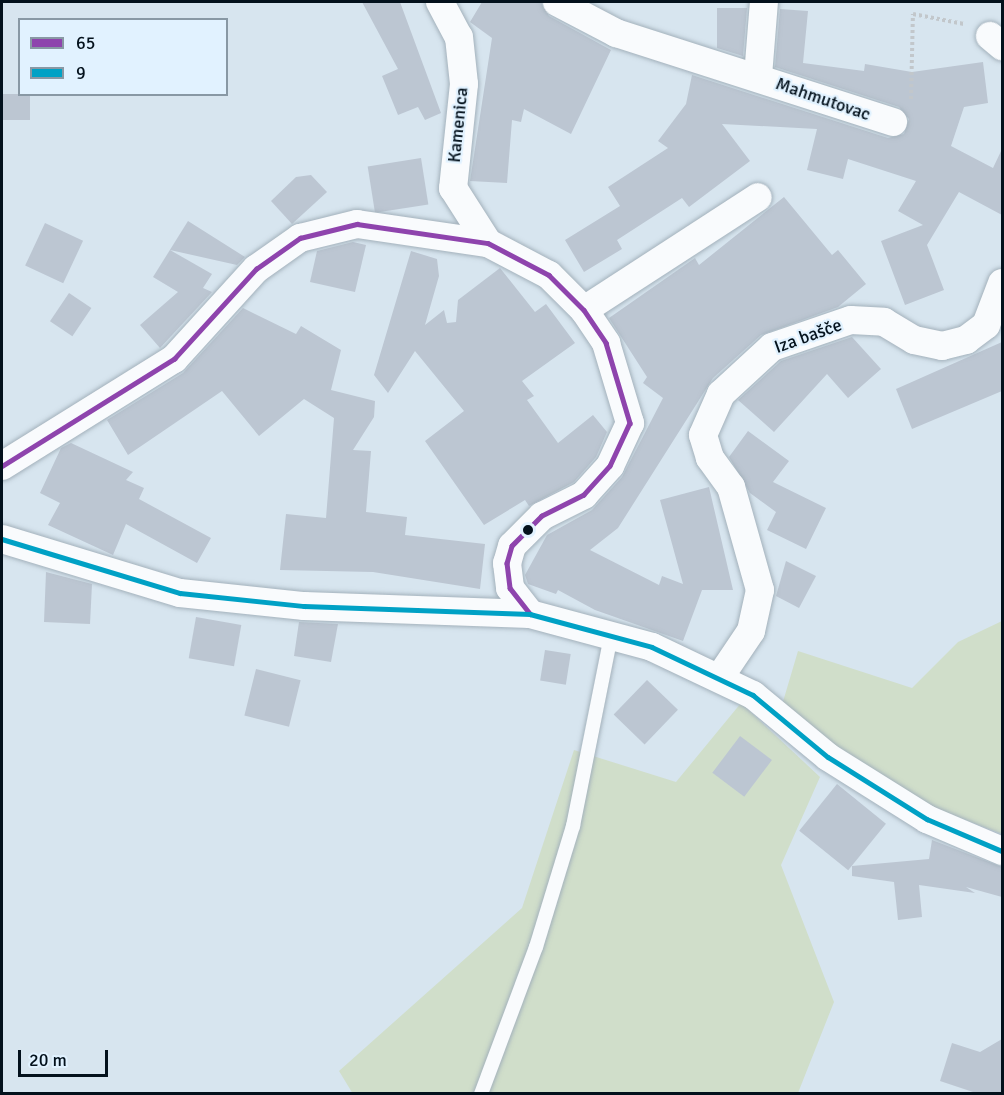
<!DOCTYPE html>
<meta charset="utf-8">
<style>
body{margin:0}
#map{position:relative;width:1004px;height:1095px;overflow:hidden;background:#d7e5ef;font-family:Signika,sans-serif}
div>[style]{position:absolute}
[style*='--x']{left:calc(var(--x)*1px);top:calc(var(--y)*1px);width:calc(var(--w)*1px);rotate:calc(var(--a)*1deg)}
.green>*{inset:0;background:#d0deca}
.building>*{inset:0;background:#bcc6d2;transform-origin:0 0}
.path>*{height:4px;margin-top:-2px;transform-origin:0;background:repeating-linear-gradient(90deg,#c2c7cb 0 3px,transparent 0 6px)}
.roads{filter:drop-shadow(0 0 2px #a3b1bb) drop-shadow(0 0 2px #a3b1bb)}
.service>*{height:14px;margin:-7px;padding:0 7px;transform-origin:7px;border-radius:7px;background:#f9fbfd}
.minor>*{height:28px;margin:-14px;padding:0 14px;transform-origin:14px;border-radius:14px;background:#f9fbfd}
.bus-1>*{height:4.5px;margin:-2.25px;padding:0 2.25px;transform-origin:2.25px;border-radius:2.25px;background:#8e44ad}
.bus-2>*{height:4.5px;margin:-2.25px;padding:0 2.25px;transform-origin:2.25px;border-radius:2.25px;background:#00a1c5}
.dots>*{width:16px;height:16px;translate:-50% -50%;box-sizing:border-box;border:3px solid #e1f2ff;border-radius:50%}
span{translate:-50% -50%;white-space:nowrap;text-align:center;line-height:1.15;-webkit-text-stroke:4.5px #e1f2ff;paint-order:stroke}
.street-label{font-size:18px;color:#03111c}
.frame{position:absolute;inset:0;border:3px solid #03111c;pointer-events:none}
.legend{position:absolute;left:18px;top:18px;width:210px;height:78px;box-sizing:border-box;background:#e1f2ff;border:2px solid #8898a4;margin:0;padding:8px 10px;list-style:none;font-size:18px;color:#03111c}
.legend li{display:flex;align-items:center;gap:12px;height:30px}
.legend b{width:30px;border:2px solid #8898a4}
.scale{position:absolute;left:18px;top:1050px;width:90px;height:27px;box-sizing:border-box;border:3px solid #03111c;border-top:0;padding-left:8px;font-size:18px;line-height:21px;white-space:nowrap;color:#03111c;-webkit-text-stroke:4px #e1f2ff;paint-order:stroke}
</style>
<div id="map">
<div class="green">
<div style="clip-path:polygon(1002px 621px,1002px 834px,924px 804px,831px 747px,782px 705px,798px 651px,912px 688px,958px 642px)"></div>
<div style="clip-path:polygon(741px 703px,820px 777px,781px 865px,834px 1002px,798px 1093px,353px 1094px,339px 1071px,522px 908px,574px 750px,676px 782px)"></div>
</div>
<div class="building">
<div style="clip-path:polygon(362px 2px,400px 2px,441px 113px,425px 120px,418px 107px,398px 115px,382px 76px,398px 69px)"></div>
<div style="clip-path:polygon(482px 2px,541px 2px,549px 16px,611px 50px,571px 134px,524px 109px,521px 122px,512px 120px,507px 183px,470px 181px,492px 38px,470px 22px)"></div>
<div style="clip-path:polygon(717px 8px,747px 8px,743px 56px,717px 48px)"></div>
<div style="clip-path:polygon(780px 9px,808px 11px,803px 63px,864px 71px,865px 64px,912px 72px,983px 62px,988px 103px,964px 107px,951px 146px,993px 168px,1002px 149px,1002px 215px,959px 192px,927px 245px,944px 290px,905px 305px,881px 241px,923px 225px,898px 211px,916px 181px,848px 159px,843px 179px,807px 170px,817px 129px,722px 124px,750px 161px,689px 207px,682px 198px,617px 240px,622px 249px,584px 272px,565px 240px,620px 206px,608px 187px,668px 148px,658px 141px,686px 104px,692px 75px,888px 138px,904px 134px,909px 119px,899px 107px,775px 67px)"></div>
<div style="left:2px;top:94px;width:28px;height:26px"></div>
<div style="left:421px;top:158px;width:47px;height:54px;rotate:81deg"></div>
<div style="clip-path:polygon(311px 175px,327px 192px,292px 224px,271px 201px,296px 177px)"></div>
<div style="clip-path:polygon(784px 197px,832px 255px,838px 250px,866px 284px,838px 307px,761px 335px,713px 378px,618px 528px,590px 550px,659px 585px,662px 576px,683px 584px,660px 500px,709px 487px,733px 590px,702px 590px,683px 641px,595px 610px,558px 590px,556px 594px,528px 584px,525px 575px,547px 535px,592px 510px,622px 477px,663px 398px,643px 383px,647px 377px,609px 318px,695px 258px,699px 265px)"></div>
<div style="clip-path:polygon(188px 221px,245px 257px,237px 265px,170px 250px,212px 274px,203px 288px,212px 292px,160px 348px,140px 325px,178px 292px,153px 277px)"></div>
<div style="left:45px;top:223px;width:42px;height:47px;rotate:25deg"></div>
<div style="clip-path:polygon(353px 242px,366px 245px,355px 292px,310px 282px,317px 251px)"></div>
<div style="clip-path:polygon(411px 251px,437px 259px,439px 276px,425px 325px,444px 310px,447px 323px,456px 322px,458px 300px,500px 268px,535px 312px,546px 304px,575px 343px,522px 381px,534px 396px,527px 400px,558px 443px,593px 415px,607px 432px,596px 457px,574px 482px,529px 506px,525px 500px,484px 525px,425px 441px,464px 411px,415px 351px,388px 393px,374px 375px)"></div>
<div style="left:69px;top:293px;width:27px;height:34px;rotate:34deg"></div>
<div style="clip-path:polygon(243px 308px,296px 334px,301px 326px,341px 350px,331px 390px,375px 401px,374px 417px,353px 450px,371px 451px,366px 512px,407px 517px,405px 535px,485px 544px,480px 589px,373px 572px,280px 570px,286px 514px,326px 518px,334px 418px,304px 399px,259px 436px,222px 391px,128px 455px,107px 420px,183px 373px)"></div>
<div style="clip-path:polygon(852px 337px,881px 369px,848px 398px,827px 374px,774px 432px,738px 400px,781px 361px)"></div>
<div style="clip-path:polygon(1002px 342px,1002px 391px,912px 429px,896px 389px)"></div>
<div style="clip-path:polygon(748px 431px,789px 461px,773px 482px,826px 508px,806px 549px,767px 530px,776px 512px,750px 493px,729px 457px)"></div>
<div style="clip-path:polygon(71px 443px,133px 472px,126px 480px,144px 488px,139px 499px,211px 538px,197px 563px,126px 524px,113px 555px,48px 525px,60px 503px,40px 493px,61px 448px)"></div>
<div style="clip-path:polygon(786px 561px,816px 576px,799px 608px,776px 596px)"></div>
<div style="clip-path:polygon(46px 572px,92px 584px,90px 624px,44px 622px)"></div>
<div style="left:196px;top:617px;width:46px;height:42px;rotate:10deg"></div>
<div style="clip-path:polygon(299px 622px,338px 624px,331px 662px,294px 656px)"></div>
<div style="left:545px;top:650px;width:26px;height:31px;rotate:9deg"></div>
<div style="left:256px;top:669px;width:46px;height:48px;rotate:14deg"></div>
<div style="left:647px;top:680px;width:43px;height:48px;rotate:44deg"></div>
<div style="left:740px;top:736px;width:40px;height:46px;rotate:37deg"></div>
<div style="left:837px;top:784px;width:63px;height:60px;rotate:39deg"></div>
<div style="clip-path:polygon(932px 840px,1002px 867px,1002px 897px,966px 887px,975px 893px,919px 885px,922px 917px,898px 920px,894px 882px,852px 876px,852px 866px,929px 859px)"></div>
<div style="clip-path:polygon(1002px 1039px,1002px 1094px,979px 1094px,940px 1081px,952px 1043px,980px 1052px)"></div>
</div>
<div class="path">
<div style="--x:911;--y:99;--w:85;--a:-88.7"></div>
<div style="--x:913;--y:14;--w:52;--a:11.1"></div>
</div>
<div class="roads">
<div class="service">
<div style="--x:481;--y:1094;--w:157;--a:-69.5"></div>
<div style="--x:536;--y:947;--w:127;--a:-73"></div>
<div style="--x:573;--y:826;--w:195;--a:-78.7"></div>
</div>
<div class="minor">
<div style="--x:440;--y:2;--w:40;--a:62"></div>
<div style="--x:459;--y:37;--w:47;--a:83.9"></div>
<div style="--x:464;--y:84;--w:105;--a:96"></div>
<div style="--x:453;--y:188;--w:65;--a:57.5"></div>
<div style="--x:557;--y:2;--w:67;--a:27.7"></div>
<div style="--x:616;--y:33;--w:291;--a:17.8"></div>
<div style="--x:990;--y:36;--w:16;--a:40"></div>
<div style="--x:758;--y:76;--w:74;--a:-85.4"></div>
<div style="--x:584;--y:310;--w:207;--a:-33"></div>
<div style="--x:2;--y:466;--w:203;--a:-31.9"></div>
<div style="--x:174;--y:359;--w:122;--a:-47.7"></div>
<div style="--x:256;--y:269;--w:54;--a:-35.2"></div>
<div style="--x:300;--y:238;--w:59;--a:-13.8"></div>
<div style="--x:357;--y:224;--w:132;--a:8.3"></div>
<div style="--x:488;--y:243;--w:69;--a:27.7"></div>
<div style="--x:549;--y:275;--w:49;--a:45"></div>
<div style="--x:584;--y:310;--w:40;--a:56"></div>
<div style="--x:606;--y:343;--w:84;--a:73.3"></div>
<div style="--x:630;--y:423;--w:47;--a:114.9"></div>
<div style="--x:610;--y:466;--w:39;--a:132"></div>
<div style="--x:584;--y:495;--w:47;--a:153.4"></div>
<div style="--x:542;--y:516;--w:42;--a:135"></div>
<div style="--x:512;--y:546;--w:18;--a:106"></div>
<div style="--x:507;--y:563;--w:25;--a:83"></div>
<div style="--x:510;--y:588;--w:33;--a:52"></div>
<div style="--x:2;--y:539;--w:186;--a:16.9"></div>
<div style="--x:180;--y:593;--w:125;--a:6"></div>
<div style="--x:304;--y:606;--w:226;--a:2"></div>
<div style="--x:530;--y:614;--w:126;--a:15.1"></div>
<div style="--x:652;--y:647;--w:112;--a:25.4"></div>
<div style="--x:753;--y:695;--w:97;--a:39.6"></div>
<div style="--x:828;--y:757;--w:117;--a:32.1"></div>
<div style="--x:927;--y:819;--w:82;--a:23.1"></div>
<div style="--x:720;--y:677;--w:55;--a:-56"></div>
<div style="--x:751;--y:631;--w:42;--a:-77.6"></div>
<div style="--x:760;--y:590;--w:107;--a:-105.7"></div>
<div style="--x:731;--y:487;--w:36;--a:-126"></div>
<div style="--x:710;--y:458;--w:24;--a:-107"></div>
<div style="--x:703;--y:435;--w:45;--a:-66.3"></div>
<div style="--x:721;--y:394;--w:69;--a:-42.7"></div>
<div style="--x:772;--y:347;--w:83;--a:-18.9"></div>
<div style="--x:851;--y:320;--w:33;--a:3"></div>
<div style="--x:884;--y:322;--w:35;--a:31"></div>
<div style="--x:914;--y:340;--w:29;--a:12"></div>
<div style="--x:942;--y:346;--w:25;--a:-14"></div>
<div style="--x:966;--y:340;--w:25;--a:-37"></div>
<div style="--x:986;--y:325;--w:45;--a:-69.1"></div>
</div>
</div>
<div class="bus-1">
<div style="--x:2;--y:466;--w:203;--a:-31.9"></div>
<div style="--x:174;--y:359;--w:122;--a:-47.7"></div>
<div style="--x:256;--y:269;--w:54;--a:-35.2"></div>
<div style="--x:300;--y:238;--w:59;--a:-13.8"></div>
<div style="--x:357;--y:224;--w:132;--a:8.3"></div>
<div style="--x:488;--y:243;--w:69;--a:27.7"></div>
<div style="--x:549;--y:275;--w:49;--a:45"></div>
<div style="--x:584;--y:310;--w:40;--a:56"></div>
<div style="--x:606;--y:343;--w:84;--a:73.3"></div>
<div style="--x:630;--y:423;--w:47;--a:114.9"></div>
<div style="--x:610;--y:466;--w:39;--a:132"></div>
<div style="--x:584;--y:495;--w:47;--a:153.4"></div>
<div style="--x:542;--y:516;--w:42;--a:135"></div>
<div style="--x:512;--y:546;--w:18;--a:106"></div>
<div style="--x:507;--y:563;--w:25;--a:83"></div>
<div style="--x:510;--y:588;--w:33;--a:52"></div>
</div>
<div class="bus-2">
<div style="--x:2;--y:539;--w:186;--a:16.9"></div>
<div style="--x:180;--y:593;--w:125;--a:6"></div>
<div style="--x:304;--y:606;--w:226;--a:2"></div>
<div style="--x:530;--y:614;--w:126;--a:15.1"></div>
<div style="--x:652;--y:647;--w:112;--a:25.4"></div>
<div style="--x:753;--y:695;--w:97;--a:39.6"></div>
<div style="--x:828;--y:757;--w:117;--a:32.1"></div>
<div style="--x:927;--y:819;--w:82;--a:23.1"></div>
</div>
<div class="dots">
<div style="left:528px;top:530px;background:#03111c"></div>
</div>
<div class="street-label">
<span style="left:823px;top:99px;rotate:19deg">Mahmutovac</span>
<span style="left:458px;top:125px;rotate:-84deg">Kamenica</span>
<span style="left:808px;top:336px;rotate:-20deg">Iza bašče</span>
</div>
<div class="frame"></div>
<ul class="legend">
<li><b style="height:8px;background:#8e44ad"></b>65</li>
<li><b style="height:8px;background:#00a1c5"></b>9</li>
</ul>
<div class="scale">20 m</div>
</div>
